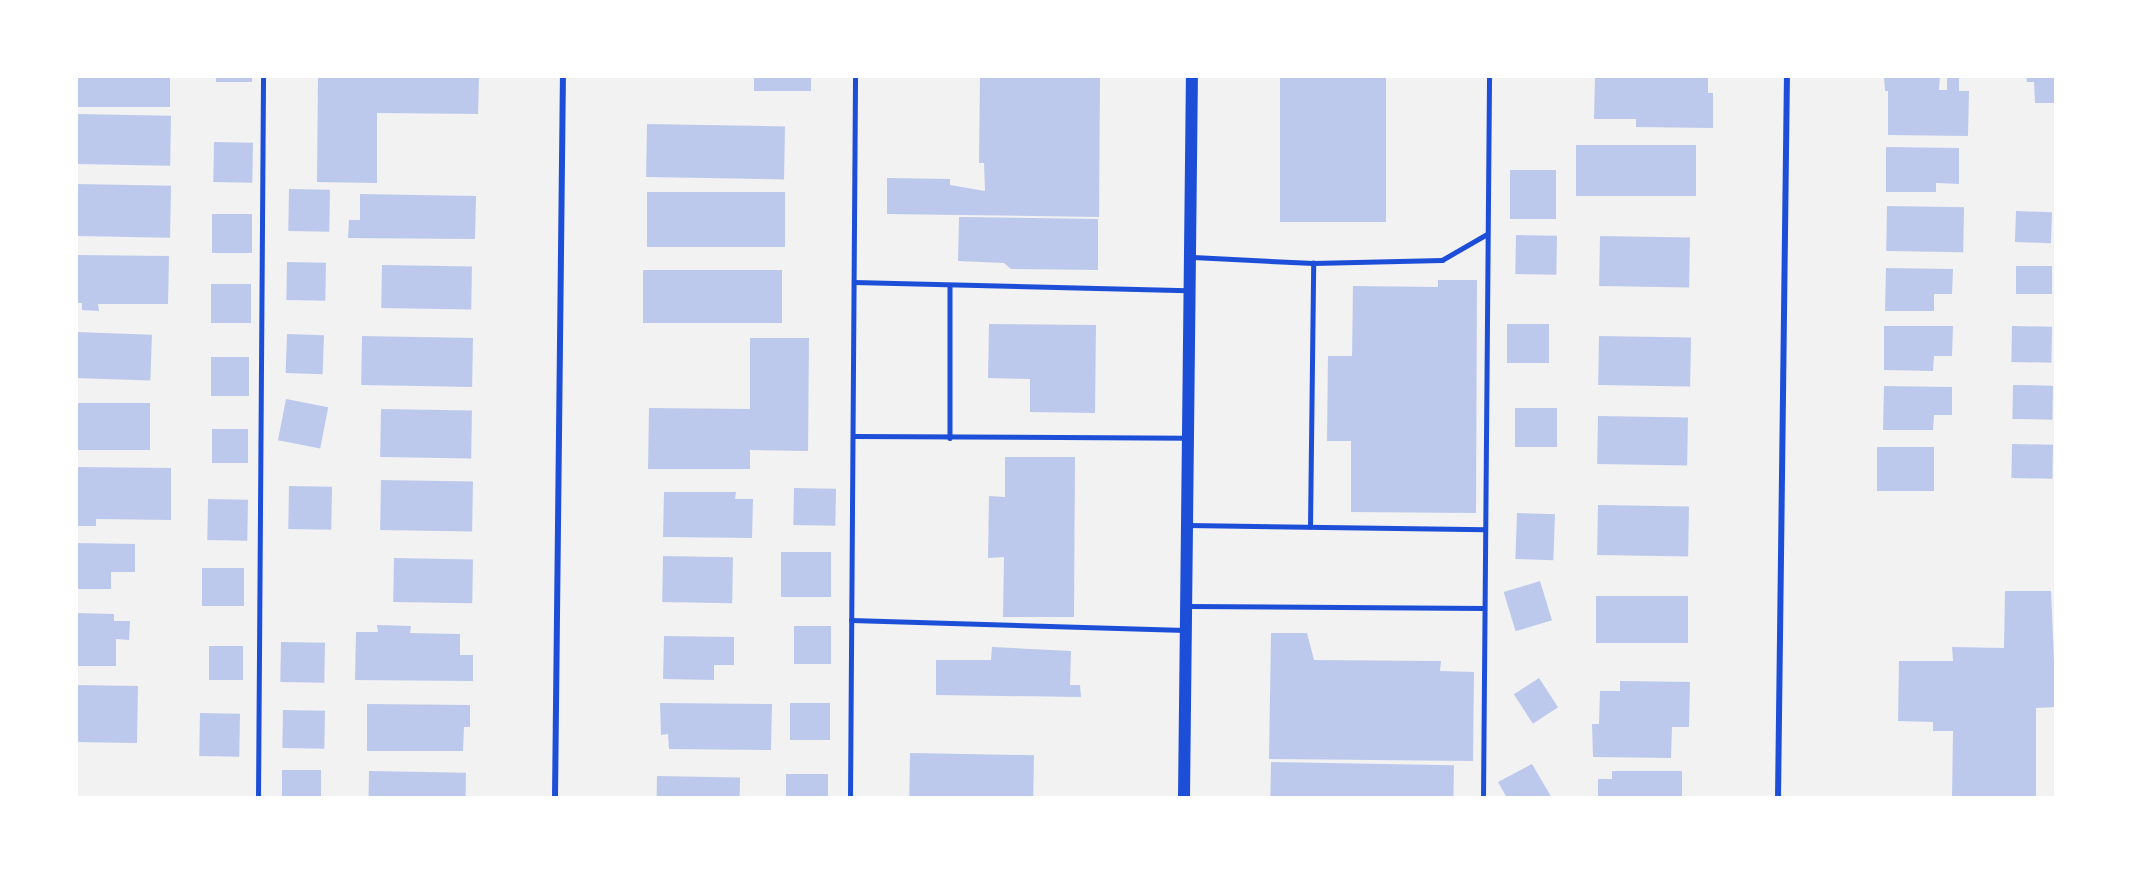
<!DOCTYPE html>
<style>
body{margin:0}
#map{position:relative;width:2132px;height:874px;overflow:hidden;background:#f2f2f2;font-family:Jost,sans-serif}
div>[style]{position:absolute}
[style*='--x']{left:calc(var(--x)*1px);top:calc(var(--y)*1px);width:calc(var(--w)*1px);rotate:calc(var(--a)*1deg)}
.building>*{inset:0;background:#bdc9ec;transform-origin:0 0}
.service>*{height:4.5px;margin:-2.25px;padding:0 2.25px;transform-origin:2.25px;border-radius:2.25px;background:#1d4ed8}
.minor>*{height:6px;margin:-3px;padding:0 3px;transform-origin:3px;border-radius:3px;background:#1d4ed8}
.secondary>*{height:12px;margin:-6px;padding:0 6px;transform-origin:6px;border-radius:6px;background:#1d4ed8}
span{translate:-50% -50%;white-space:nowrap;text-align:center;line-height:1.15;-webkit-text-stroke:5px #fff;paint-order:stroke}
.frame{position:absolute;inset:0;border:78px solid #fff;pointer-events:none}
</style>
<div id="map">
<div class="building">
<div style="left:76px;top:76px;width:94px;height:31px"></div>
<div style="left:216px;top:76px;width:36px;height:6px"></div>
<div style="clip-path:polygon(318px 76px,479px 76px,478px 114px,377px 113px,377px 183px,317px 182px)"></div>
<div style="left:754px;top:76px;width:57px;height:15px"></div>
<div style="clip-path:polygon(980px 76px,1100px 76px,1099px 217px,887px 214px,887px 178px,950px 179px,950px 185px,985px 191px,984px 163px,979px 163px)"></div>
<div style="left:1280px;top:76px;width:106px;height:146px"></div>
<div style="clip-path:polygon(1595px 76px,1708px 76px,1708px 93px,1713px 93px,1713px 128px,1636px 127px,1636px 119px,1594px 119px)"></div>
<div style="clip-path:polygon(1884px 76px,1940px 76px,1939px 90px,1947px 90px,1947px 78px,1959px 78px,1959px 91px,1969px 91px,1968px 136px,1888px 135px,1888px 91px,1885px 91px)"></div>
<div style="clip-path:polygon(2026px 76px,2056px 76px,2056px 103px,2035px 103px,2034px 82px,2027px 82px)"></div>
<div style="left:76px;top:114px;width:95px;height:50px;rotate:1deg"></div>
<div style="left:647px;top:124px;width:138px;height:53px;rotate:1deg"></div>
<div style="left:214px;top:142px;width:39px;height:40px;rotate:1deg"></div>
<div style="left:1576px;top:145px;width:120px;height:51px"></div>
<div style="clip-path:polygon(1886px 147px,1959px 148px,1959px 184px,1936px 183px,1936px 192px,1886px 192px)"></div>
<div style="left:1510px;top:170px;width:46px;height:49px"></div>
<div style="left:76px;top:184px;width:95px;height:52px;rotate:1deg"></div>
<div style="left:289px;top:189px;width:41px;height:42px;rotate:1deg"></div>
<div style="left:647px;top:192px;width:138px;height:55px"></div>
<div style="clip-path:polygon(360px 194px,476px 196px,475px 239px,348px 238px,349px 220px,360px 220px)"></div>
<div style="left:1887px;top:206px;width:77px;height:45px;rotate:1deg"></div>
<div style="left:2016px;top:211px;width:36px;height:31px;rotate:2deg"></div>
<div style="left:212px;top:214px;width:40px;height:39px"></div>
<div style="clip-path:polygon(959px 217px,1098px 219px,1098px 270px,1011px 269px,1004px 263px,958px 261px)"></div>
<div style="left:1516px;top:235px;width:41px;height:39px;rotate:1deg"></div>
<div style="left:1600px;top:236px;width:90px;height:50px;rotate:1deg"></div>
<div style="clip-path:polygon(76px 255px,169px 256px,168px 304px,98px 304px,99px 311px,82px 310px,82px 303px,76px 303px)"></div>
<div style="left:287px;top:262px;width:39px;height:38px;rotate:1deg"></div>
<div style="left:382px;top:265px;width:90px;height:43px;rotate:1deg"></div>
<div style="left:2016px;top:266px;width:36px;height:28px"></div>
<div style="clip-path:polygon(1886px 268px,1953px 269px,1952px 294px,1934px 294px,1934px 311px,1885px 311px)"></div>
<div style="left:643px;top:270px;width:139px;height:53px"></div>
<div style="clip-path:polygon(1438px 280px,1477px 280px,1476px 513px,1351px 512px,1351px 441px,1327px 441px,1328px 356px,1352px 356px,1353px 286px,1438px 287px)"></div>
<div style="left:211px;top:284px;width:40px;height:39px"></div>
<div style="clip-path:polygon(989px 324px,1096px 325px,1095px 413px,1030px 412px,1030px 379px,988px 378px)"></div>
<div style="left:1507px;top:324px;width:42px;height:39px"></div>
<div style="clip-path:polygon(1884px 326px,1953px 326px,1952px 356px,1934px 356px,1933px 371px,1884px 370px)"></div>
<div style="left:2012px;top:326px;width:40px;height:36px;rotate:1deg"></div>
<div style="left:76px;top:332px;width:76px;height:46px;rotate:2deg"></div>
<div style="left:287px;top:334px;width:37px;height:39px;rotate:2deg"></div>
<div style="left:362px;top:336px;width:111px;height:49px;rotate:1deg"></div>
<div style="left:1599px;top:336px;width:92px;height:49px;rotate:1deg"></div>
<div style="clip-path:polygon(750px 338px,809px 338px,808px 451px,750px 450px,750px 469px,648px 469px,649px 408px,750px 409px)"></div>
<div style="left:211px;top:357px;width:38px;height:39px"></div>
<div style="left:2013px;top:385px;width:40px;height:34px;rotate:1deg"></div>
<div style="clip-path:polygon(1884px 386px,1952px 387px,1952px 415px,1934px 415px,1933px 430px,1883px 430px)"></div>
<div style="left:286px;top:399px;width:43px;height:42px;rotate:11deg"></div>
<div style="left:76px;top:403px;width:74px;height:47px"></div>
<div style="left:1515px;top:408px;width:42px;height:39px"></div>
<div style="left:381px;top:409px;width:91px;height:48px;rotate:1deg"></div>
<div style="left:1598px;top:416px;width:90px;height:48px;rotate:1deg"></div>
<div style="left:212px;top:429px;width:36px;height:34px"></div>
<div style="left:2012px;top:444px;width:41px;height:34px;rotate:1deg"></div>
<div style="left:1877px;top:447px;width:57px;height:44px"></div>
<div style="clip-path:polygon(1005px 457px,1075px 457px,1074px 617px,1003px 617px,1004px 557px,988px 558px,989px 496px,1005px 497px)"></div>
<div style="clip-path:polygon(76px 467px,171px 468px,171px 520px,96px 519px,96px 526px,76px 526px)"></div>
<div style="left:381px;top:480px;width:92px;height:50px;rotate:1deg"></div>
<div style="left:289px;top:486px;width:43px;height:43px;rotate:1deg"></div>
<div style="left:794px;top:488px;width:42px;height:37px;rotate:1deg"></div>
<div style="clip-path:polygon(664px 492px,736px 492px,735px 499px,753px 499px,752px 538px,663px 537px)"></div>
<div style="left:208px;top:499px;width:40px;height:41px;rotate:1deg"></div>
<div style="left:1598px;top:505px;width:91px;height:50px;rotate:1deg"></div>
<div style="left:1517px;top:513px;width:38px;height:46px;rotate:2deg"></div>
<div style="clip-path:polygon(76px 543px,135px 544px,135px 572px,111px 572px,111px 589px,76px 589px)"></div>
<div style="left:781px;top:552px;width:50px;height:45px"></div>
<div style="left:663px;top:556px;width:70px;height:46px;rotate:1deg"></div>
<div style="left:394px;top:558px;width:79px;height:44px;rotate:1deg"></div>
<div style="left:202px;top:568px;width:42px;height:38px"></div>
<div style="left:1540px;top:581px;width:41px;height:38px;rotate:73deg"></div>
<div style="clip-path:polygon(2005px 591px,2051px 591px,2056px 707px,2036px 708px,2036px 798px,1952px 798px,1953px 731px,1933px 731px,1933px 722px,1898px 721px,1899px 661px,1953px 661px,1952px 647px,2004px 648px)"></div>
<div style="left:1596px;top:596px;width:92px;height:47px"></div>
<div style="clip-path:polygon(76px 613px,114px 614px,114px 621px,130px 621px,129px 640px,116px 639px,116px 666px,76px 666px)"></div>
<div style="clip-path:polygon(377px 625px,411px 626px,410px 633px,460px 634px,460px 655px,473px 655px,473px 681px,355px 680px,356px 632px,378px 632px)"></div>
<div style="left:794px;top:626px;width:37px;height:38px"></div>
<div style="clip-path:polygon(1271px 633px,1307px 633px,1314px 660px,1441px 661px,1440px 671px,1474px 672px,1473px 761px,1269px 759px)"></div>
<div style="clip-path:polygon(664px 636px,734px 637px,734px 665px,714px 665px,714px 680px,663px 679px)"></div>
<div style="left:281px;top:642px;width:44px;height:40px;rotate:1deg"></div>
<div style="left:209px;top:646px;width:34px;height:34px"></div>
<div style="clip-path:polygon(992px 647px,1071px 651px,1070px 685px,1080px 685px,1081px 697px,936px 695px,936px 660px,991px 660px)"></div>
<div style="left:1539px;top:678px;width:35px;height:30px;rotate:57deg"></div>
<div style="clip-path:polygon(1620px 681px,1690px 682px,1689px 727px,1672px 727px,1671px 758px,1593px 757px,1592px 724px,1599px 724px,1600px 691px,1620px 691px)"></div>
<div style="left:76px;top:685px;width:62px;height:57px;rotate:1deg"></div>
<div style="clip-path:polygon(660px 703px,772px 704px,771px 750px,669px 749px,668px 734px,661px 735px)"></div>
<div style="left:790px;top:703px;width:40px;height:37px"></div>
<div style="clip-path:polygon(367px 704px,470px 705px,470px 727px,464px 727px,463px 751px,367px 751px)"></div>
<div style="left:283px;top:710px;width:42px;height:38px;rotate:1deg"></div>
<div style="left:200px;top:713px;width:40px;height:43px;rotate:1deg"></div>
<div style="left:910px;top:753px;width:124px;height:45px;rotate:1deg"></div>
<div style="left:1271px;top:762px;width:183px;height:36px;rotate:1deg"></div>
<div style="clip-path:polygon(1532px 764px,1552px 798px,1507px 798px,1498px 782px)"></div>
<div style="left:282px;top:770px;width:39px;height:28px"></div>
<div style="left:369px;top:771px;width:97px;height:27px;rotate:1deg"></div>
<div style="clip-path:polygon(1612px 771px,1682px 771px,1682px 798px,1598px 798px,1598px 779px,1612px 779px)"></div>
<div style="left:786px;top:774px;width:42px;height:24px"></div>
<div style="left:657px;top:776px;width:83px;height:22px;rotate:1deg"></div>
</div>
<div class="service">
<div style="--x:1193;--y:257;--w:120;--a:2.9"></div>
<div style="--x:1313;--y:263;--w:129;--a:-1.3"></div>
<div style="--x:1442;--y:260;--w:52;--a:-30"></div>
<div style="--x:854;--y:282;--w:333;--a:1.4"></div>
<div style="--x:950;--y:285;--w:153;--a:90"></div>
<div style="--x:853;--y:436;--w:335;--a:0.3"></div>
<div style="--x:1188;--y:525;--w:297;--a:0.8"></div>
<div style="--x:1310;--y:527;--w:264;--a:-89.3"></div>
<div style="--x:1188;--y:606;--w:296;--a:0.4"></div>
<div style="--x:851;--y:620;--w:334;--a:1.7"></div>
<div style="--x:258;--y:798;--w:722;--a:-89.6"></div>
<div style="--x:850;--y:798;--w:722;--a:-89.6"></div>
<div style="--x:1483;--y:798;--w:722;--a:-89.52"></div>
</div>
<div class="minor">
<div style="--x:555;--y:798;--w:722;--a:-89.37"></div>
<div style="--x:1778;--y:798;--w:722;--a:-89.29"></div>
</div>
<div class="secondary">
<div style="--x:1184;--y:798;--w:722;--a:-89.37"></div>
</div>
<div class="frame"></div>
</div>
